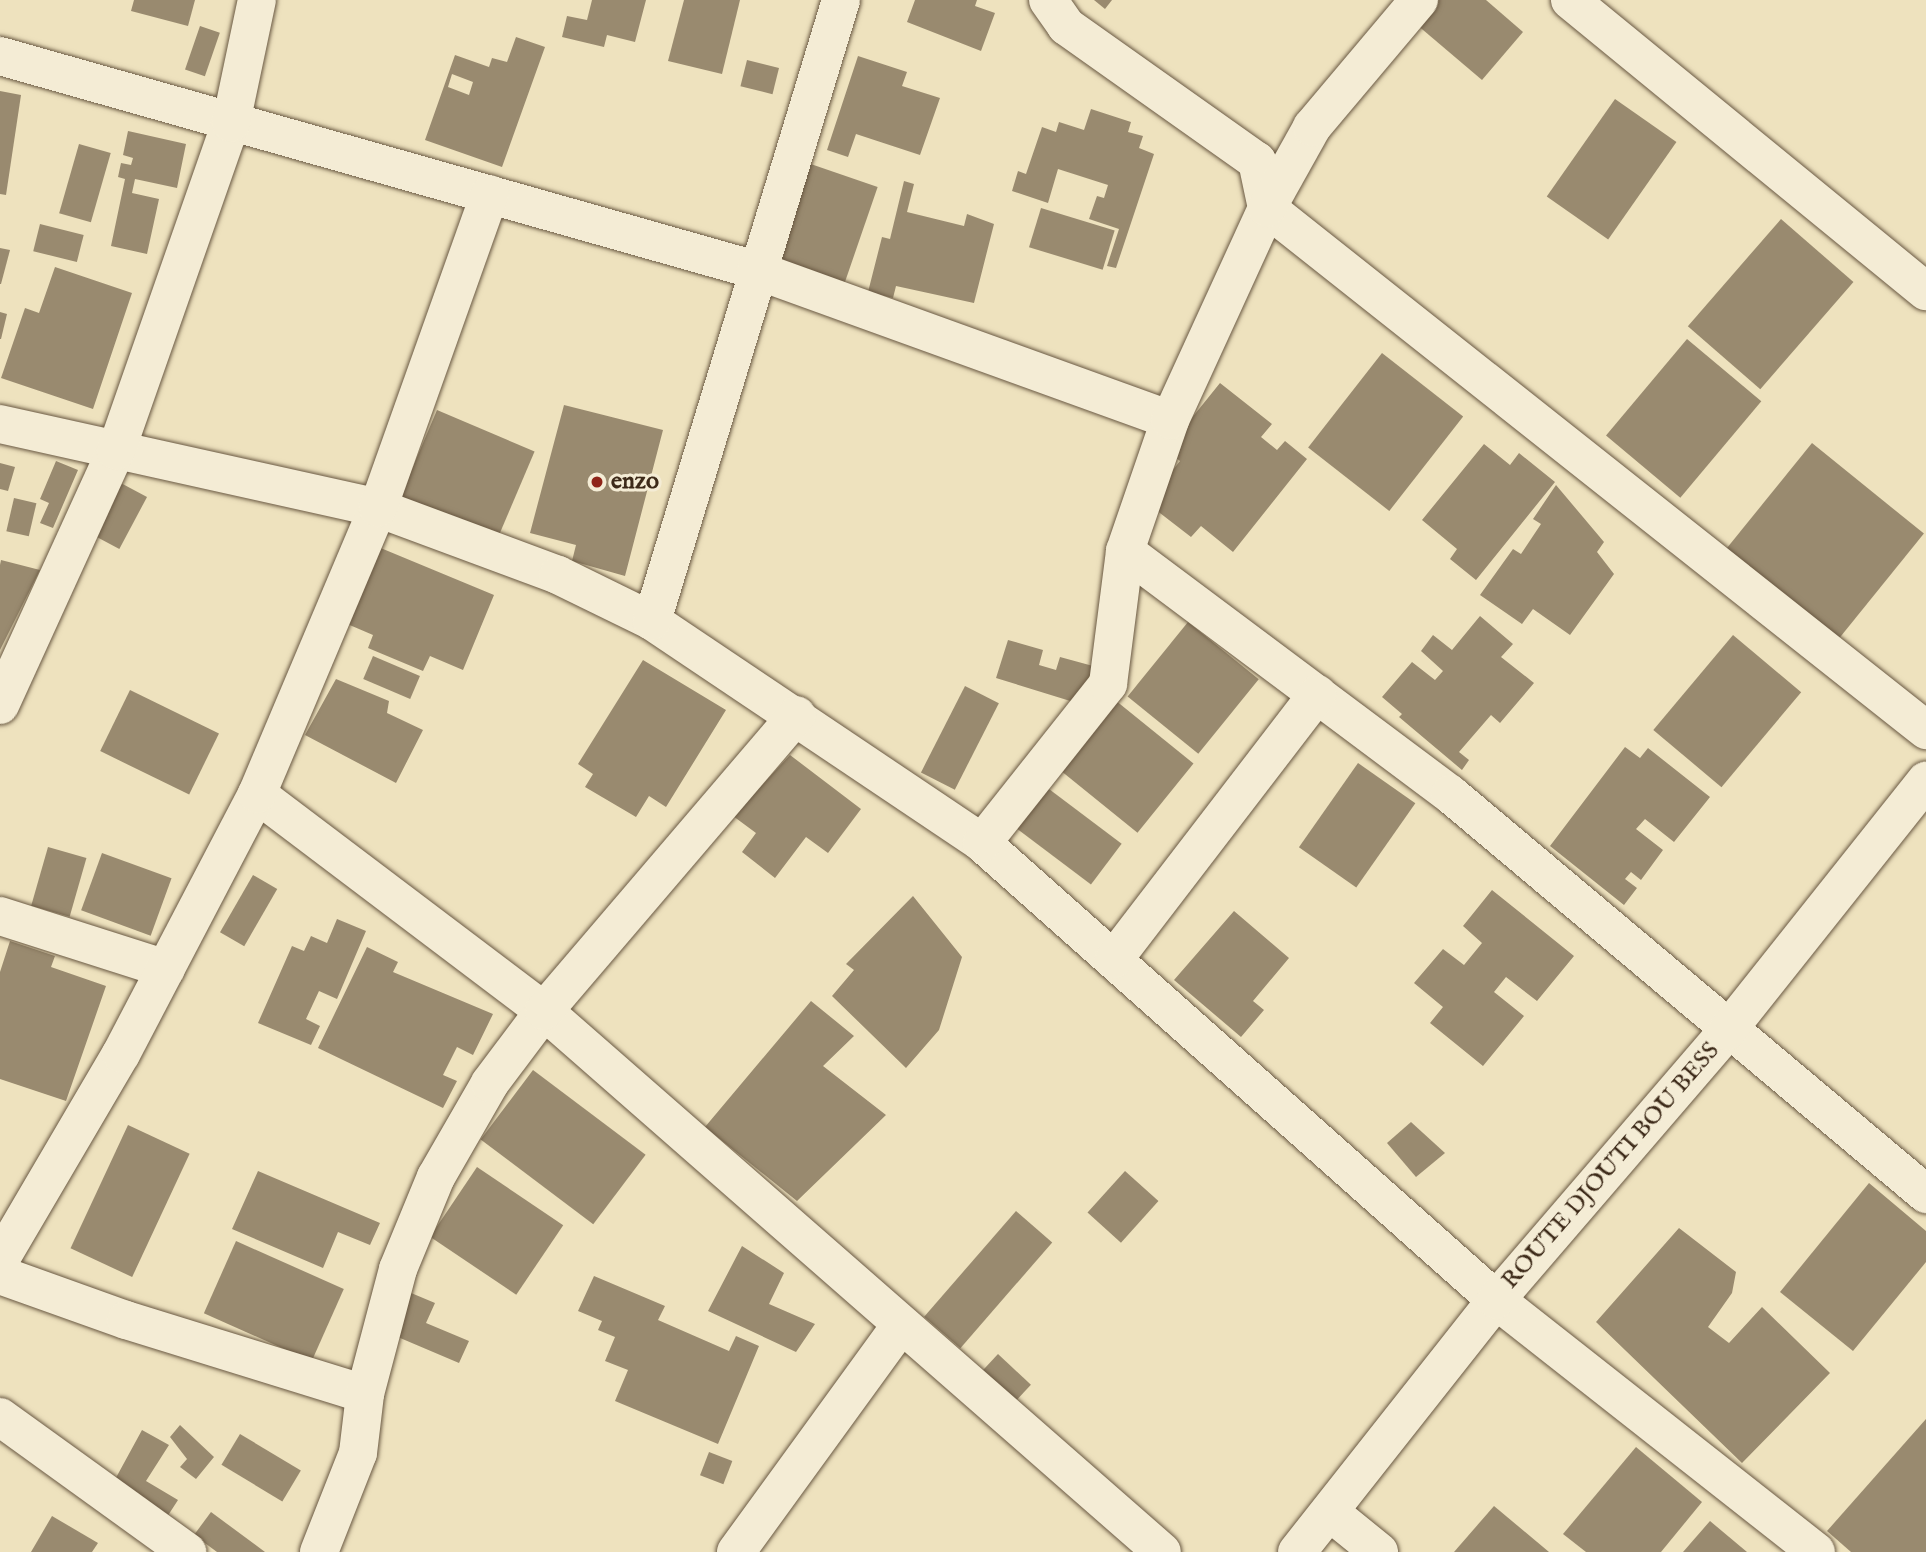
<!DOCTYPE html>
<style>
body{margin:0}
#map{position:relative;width:1926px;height:1552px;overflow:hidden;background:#eee2be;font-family:"IM FELL English",serif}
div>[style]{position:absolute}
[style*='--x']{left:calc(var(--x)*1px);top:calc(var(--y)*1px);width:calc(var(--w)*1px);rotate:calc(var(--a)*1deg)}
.building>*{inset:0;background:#998a6f;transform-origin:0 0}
.roads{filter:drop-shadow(0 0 2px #695842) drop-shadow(0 0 2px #695842)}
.street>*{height:38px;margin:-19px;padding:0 19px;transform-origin:19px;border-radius:19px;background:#f4ecd5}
.secondary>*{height:38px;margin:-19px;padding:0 19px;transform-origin:19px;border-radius:19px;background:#f4ecd5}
.dots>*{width:19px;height:19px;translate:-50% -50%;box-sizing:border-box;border:4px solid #f4ecd5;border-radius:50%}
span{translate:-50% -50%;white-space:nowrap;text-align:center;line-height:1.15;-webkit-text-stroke:6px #f4ecd5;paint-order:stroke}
.poi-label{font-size:24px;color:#3d2a19;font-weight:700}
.left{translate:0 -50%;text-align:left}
.street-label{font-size:24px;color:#3d2a19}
</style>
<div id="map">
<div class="building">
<div style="clip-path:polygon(134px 0,195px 0,188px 26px,131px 11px)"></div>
<div style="clip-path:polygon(592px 0,646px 0,635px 42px,607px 35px,604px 47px,562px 37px,567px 16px,587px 20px)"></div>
<div style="clip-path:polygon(684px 0,740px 0,722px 74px,668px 61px)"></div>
<div style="clip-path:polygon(915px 0,977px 0,975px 6px,995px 13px,981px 51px,907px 22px)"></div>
<div style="clip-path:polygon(1094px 0,1112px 0,1105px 9px)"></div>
<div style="clip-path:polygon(1437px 0,1486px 0,1523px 32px,1482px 80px,1416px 24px)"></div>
<div style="left:200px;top:26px;width:21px;height:46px;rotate:19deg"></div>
<div style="clip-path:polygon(evenodd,516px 37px,545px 47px,502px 167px,425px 140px,455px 55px,489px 67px,492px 58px,507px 62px,516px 37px,452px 74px,473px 82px,469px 95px,448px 87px,452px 74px)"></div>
<div style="clip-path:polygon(858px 56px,907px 72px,902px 86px,940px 98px,920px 155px,856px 134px,848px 157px,827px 150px)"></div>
<div style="left:747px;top:60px;width:33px;height:27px;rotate:14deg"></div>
<div style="clip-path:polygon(0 91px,21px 95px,6px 195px,0 194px)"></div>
<div style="left:1615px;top:99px;width:75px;height:119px;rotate:35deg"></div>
<div style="clip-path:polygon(1091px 109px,1131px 122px,1128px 132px,1143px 136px,1139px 148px,1154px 154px,1116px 268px,1107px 266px,1119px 229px,1089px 219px,1097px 196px,1104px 198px,1108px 185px,1058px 169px,1048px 203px,1012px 191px,1018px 171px,1026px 174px,1042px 127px,1056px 132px,1059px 122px,1084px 130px)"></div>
<div style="clip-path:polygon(128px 131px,186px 144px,177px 188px,135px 179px,132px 193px,159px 199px,147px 254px,111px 246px,125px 179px,118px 177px,121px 163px,131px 165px,133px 158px,123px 155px)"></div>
<div style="left:79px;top:144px;width:33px;height:72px;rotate:16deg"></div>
<div style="left:802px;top:161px;width:80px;height:102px;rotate:19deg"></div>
<div style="clip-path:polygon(904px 181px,914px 184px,907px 212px,964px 226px,967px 214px,994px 224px,974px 303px,896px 286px,893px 298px,868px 292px,882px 237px,890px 239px)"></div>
<div style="left:1041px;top:208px;width:77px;height:41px;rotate:17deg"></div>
<div style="left:1781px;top:219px;width:96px;height:142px;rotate:41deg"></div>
<div style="left:40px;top:224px;width:45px;height:28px;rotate:14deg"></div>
<div style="clip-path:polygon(0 248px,10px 250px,1px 284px,0 284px)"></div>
<div style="clip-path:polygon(55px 267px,132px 293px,93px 409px,1px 378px,25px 308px,39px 313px)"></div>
<div style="clip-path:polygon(0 312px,7px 314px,1px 339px,0 339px)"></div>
<div style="left:1687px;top:339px;width:97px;height:126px;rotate:40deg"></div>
<div style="left:1382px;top:353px;width:103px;height:120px;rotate:38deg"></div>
<div style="clip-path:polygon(1220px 383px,1272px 424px,1261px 437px,1277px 450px,1285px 441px,1307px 459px,1233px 552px,1201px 526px,1191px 537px,1147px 503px,1180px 461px,1166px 450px)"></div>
<div style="clip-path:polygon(564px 405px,663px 430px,625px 576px,572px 561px,576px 545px,530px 533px)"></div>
<div style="left:437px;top:410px;width:106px;height:105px;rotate:23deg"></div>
<div style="left:1812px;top:443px;width:144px;height:149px;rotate:39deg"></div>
<div style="clip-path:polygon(1484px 444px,1510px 465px,1519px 453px,1555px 482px,1476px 580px,1450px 559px,1457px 549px,1422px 520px)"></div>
<div style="clip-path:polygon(56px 461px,78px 470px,53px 528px,40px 523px,49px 503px,40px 499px)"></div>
<div style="clip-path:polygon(0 463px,15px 467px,8px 491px,0 489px)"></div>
<div style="left:117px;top:481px;width:34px;height:59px;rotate:28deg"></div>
<div style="clip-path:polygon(1556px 485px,1604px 542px,1597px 552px,1614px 574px,1570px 635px,1533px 609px,1522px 624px,1480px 595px,1513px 549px,1521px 554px,1541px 524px,1533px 519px)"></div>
<div style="left:14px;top:498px;width:23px;height:34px;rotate:13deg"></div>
<div style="clip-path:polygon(371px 544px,494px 595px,463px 670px,430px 656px,423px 671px,368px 648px,373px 635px,338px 620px)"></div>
<div style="clip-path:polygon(1px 560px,40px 570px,0 650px,0 565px)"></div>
<div style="clip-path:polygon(1480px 616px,1513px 644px,1501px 657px,1534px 683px,1500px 723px,1491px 715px,1459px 752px,1469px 760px,1462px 770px,1399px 717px,1402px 714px,1382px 697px,1412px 662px,1435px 680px,1443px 671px,1421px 651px,1433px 635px,1452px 650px)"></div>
<div style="left:1188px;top:622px;width:91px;height:96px;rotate:39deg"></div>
<div style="left:1733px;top:635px;width:89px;height:124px;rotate:40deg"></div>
<div style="clip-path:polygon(1008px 640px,1043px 650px,1039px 665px,1056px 670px,1060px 657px,1093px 666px,1080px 704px,996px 678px)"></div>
<div style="left:373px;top:656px;width:51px;height:25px;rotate:23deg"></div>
<div style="clip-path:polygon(643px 660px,726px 710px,666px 807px,649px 796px,636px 817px,585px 787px,593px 774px,578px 764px)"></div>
<div style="clip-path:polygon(336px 679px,389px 701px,387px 713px,423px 730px,396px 783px,305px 735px)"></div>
<div style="left:965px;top:686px;width:38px;height:97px;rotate:27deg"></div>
<div style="left:130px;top:690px;width:99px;height:68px;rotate:26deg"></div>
<div style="left:1115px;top:700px;width:101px;height:89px;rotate:39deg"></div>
<div style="clip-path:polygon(1625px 747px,1640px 758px,1648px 748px,1710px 797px,1674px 842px,1645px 819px,1636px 829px,1663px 850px,1641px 880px,1631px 872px,1625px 879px,1637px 888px,1624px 905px,1550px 846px)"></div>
<div style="clip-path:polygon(790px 755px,861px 809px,828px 853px,806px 837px,775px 878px,742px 852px,756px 833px,733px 816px)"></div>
<div style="left:1358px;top:763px;width:70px;height:103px;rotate:35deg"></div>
<div style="left:1041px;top:783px;width:101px;height:51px;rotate:37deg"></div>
<div style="left:48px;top:847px;width:40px;height:61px;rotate:16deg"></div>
<div style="left:102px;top:853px;width:74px;height:61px;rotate:20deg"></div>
<div style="left:253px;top:875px;width:28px;height:66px;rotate:30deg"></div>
<div style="clip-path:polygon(1492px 890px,1574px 956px,1537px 1001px,1506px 977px,1494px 992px,1524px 1016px,1483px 1066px,1430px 1023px,1443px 1007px,1414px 983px,1443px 949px,1464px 965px,1482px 943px,1463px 926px)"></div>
<div style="clip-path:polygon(913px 896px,962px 957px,939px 1030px,906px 1068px,832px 996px,854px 970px,846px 964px)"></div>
<div style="clip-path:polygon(1234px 911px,1289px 958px,1253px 1001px,1264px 1010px,1241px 1037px,1174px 980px)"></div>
<div style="clip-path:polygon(337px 919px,366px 931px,337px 999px,319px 991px,306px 1019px,320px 1026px,311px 1045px,258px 1023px,292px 946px,304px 951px,311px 936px,327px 943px)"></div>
<div style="clip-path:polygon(10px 941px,55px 956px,51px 967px,106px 986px,66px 1101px,0 1079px,0 972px)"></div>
<div style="clip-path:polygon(367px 947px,398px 962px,393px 972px,493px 1014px,473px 1055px,457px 1047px,443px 1075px,457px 1081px,443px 1108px,318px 1048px)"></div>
<div style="clip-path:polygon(811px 1001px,854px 1036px,823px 1066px,886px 1115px,797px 1201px,705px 1127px)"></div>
<div style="left:533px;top:1070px;width:141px;height:87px;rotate:37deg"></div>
<div style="clip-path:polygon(1411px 1122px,1445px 1153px,1416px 1177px,1387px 1143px)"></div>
<div style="left:128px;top:1125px;width:68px;height:136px;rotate:25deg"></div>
<div style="left:477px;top:1167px;width:104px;height:84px;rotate:34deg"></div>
<div style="clip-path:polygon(258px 1171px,380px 1223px,370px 1245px,338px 1232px,323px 1268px,232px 1229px)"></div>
<div style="left:1125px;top:1171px;width:45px;height:56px;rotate:42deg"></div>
<div style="clip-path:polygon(1869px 1183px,1926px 1231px,1926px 1262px,1853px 1351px,1780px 1292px)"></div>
<div style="left:1016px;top:1211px;width:48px;height:140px;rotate:41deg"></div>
<div style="clip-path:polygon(1679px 1228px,1736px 1272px,1732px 1293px,1708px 1327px,1729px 1343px,1762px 1307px,1830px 1373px,1742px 1463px,1596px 1322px)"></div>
<div style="left:236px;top:1241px;width:118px;height:79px;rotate:24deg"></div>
<div style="clip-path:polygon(742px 1246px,784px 1273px,769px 1304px,815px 1324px,796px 1352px,708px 1311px)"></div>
<div style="clip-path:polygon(594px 1276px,665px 1306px,658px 1320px,729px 1351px,736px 1336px,759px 1346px,718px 1444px,615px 1401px,628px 1370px,605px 1361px,615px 1337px,598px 1330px,602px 1321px,578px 1311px)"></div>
<div style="clip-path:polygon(404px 1290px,435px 1303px,426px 1323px,469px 1341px,459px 1363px,386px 1332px)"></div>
<div style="left:998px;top:1354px;width:45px;height:31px;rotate:43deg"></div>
<div style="clip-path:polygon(1926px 1419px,1926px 1552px,1851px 1552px,1827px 1531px)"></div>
<div style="clip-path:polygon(180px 1425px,214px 1457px,196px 1479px,180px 1467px,187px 1459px,170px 1437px)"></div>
<div style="clip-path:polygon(142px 1430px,169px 1445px,146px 1481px,178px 1500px,167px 1517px,112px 1485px)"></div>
<div style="left:240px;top:1434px;width:71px;height:36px;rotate:31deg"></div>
<div style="clip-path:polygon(1636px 1447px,1702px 1502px,1661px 1552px,1586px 1552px,1563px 1534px)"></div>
<div style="left:709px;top:1452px;width:25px;height:25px;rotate:21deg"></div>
<div style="clip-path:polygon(1494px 1506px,1549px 1552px,1454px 1552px)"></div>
<div style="clip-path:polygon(211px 1512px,265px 1552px,217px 1552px,194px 1535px)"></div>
<div style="clip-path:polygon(52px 1516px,98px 1543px,92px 1552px,31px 1552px)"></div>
<div style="clip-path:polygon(1710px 1521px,1747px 1552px,1683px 1552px)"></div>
</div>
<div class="roads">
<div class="street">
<div style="--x:1048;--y:0;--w:32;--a:55"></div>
<div style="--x:1066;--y:26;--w:234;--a:35.3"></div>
<div style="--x:1257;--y:161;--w:48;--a:78"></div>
<div style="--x:1267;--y:208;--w:841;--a:38.38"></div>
<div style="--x:1570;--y:0;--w:460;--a:39.3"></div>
<div style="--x:0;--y:56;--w:786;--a:15.81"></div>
<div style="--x:756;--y:270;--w:440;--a:19.9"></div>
<div style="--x:0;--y:424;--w:387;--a:12.5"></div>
<div style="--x:378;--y:508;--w:192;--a:20.4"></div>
<div style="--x:558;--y:575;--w:105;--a:26.1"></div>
<div style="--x:652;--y:621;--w:398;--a:33.9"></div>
<div style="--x:982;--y:843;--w:688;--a:41.64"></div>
<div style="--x:1496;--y:1300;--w:407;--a:38.2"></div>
<div style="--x:1125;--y:551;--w:406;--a:36.8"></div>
<div style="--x:1450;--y:794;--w:622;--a:40.04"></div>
<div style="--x:652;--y:621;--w:649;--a:-73.07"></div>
<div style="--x:0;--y:705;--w:279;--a:-65.5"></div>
<div style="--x:116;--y:451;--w:348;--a:-70.7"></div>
<div style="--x:231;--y:123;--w:126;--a:-78.1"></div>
<div style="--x:257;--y:794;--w:360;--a:37.1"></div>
<div style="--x:544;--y:1011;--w:821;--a:41.2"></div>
<div style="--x:982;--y:843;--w:203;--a:-51.6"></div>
<div style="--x:1108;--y:684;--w:134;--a:-82.7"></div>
<div style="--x:1125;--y:551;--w:139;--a:-71"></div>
<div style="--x:1170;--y:420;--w:233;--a:-65.4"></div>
<div style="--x:1267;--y:208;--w:93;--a:-60.9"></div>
<div style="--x:1312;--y:127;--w:166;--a:-49.9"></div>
<div style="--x:0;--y:916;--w:174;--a:17.7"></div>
<div style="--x:1114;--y:959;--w:334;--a:-52.5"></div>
<div style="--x:0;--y:1260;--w:239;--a:-59.6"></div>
<div style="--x:121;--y:1054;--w:293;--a:-62.4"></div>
<div style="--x:257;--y:794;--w:311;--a:-67.1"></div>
<div style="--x:378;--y:508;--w:333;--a:-70.4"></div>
<div style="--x:0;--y:1275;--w:134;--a:19.7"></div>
<div style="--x:126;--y:1320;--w:250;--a:17.2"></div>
<div style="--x:0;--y:1417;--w:231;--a:35.8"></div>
<div style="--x:1331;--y:1513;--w:62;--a:39.1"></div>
<div style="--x:319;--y:1552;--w:106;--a:-68.5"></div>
<div style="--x:358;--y:1453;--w:59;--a:-83.2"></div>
<div style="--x:365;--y:1394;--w:129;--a:-75.2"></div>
<div style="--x:398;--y:1269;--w:100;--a:-67.6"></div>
<div style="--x:436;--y:1177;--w:108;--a:-60.1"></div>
<div style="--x:490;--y:1083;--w:90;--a:-53.1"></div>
<div style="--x:544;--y:1011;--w:389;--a:-49.5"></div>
<div style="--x:736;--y:1552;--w:281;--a:-54"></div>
</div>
<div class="secondary">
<div style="--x:1297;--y:1552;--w:321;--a:-51.7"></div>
<div style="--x:1496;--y:1300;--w:355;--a:-49.3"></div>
<div style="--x:1727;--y:1031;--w:320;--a:-51.5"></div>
</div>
</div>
<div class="dots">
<div style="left:597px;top:482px;background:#8f2418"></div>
</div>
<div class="poi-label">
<span class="left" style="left:611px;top:482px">enzo</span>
</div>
<div class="street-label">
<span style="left:1611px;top:1166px;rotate:-49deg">ROUTE DJOUTI BOU BESS</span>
</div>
</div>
